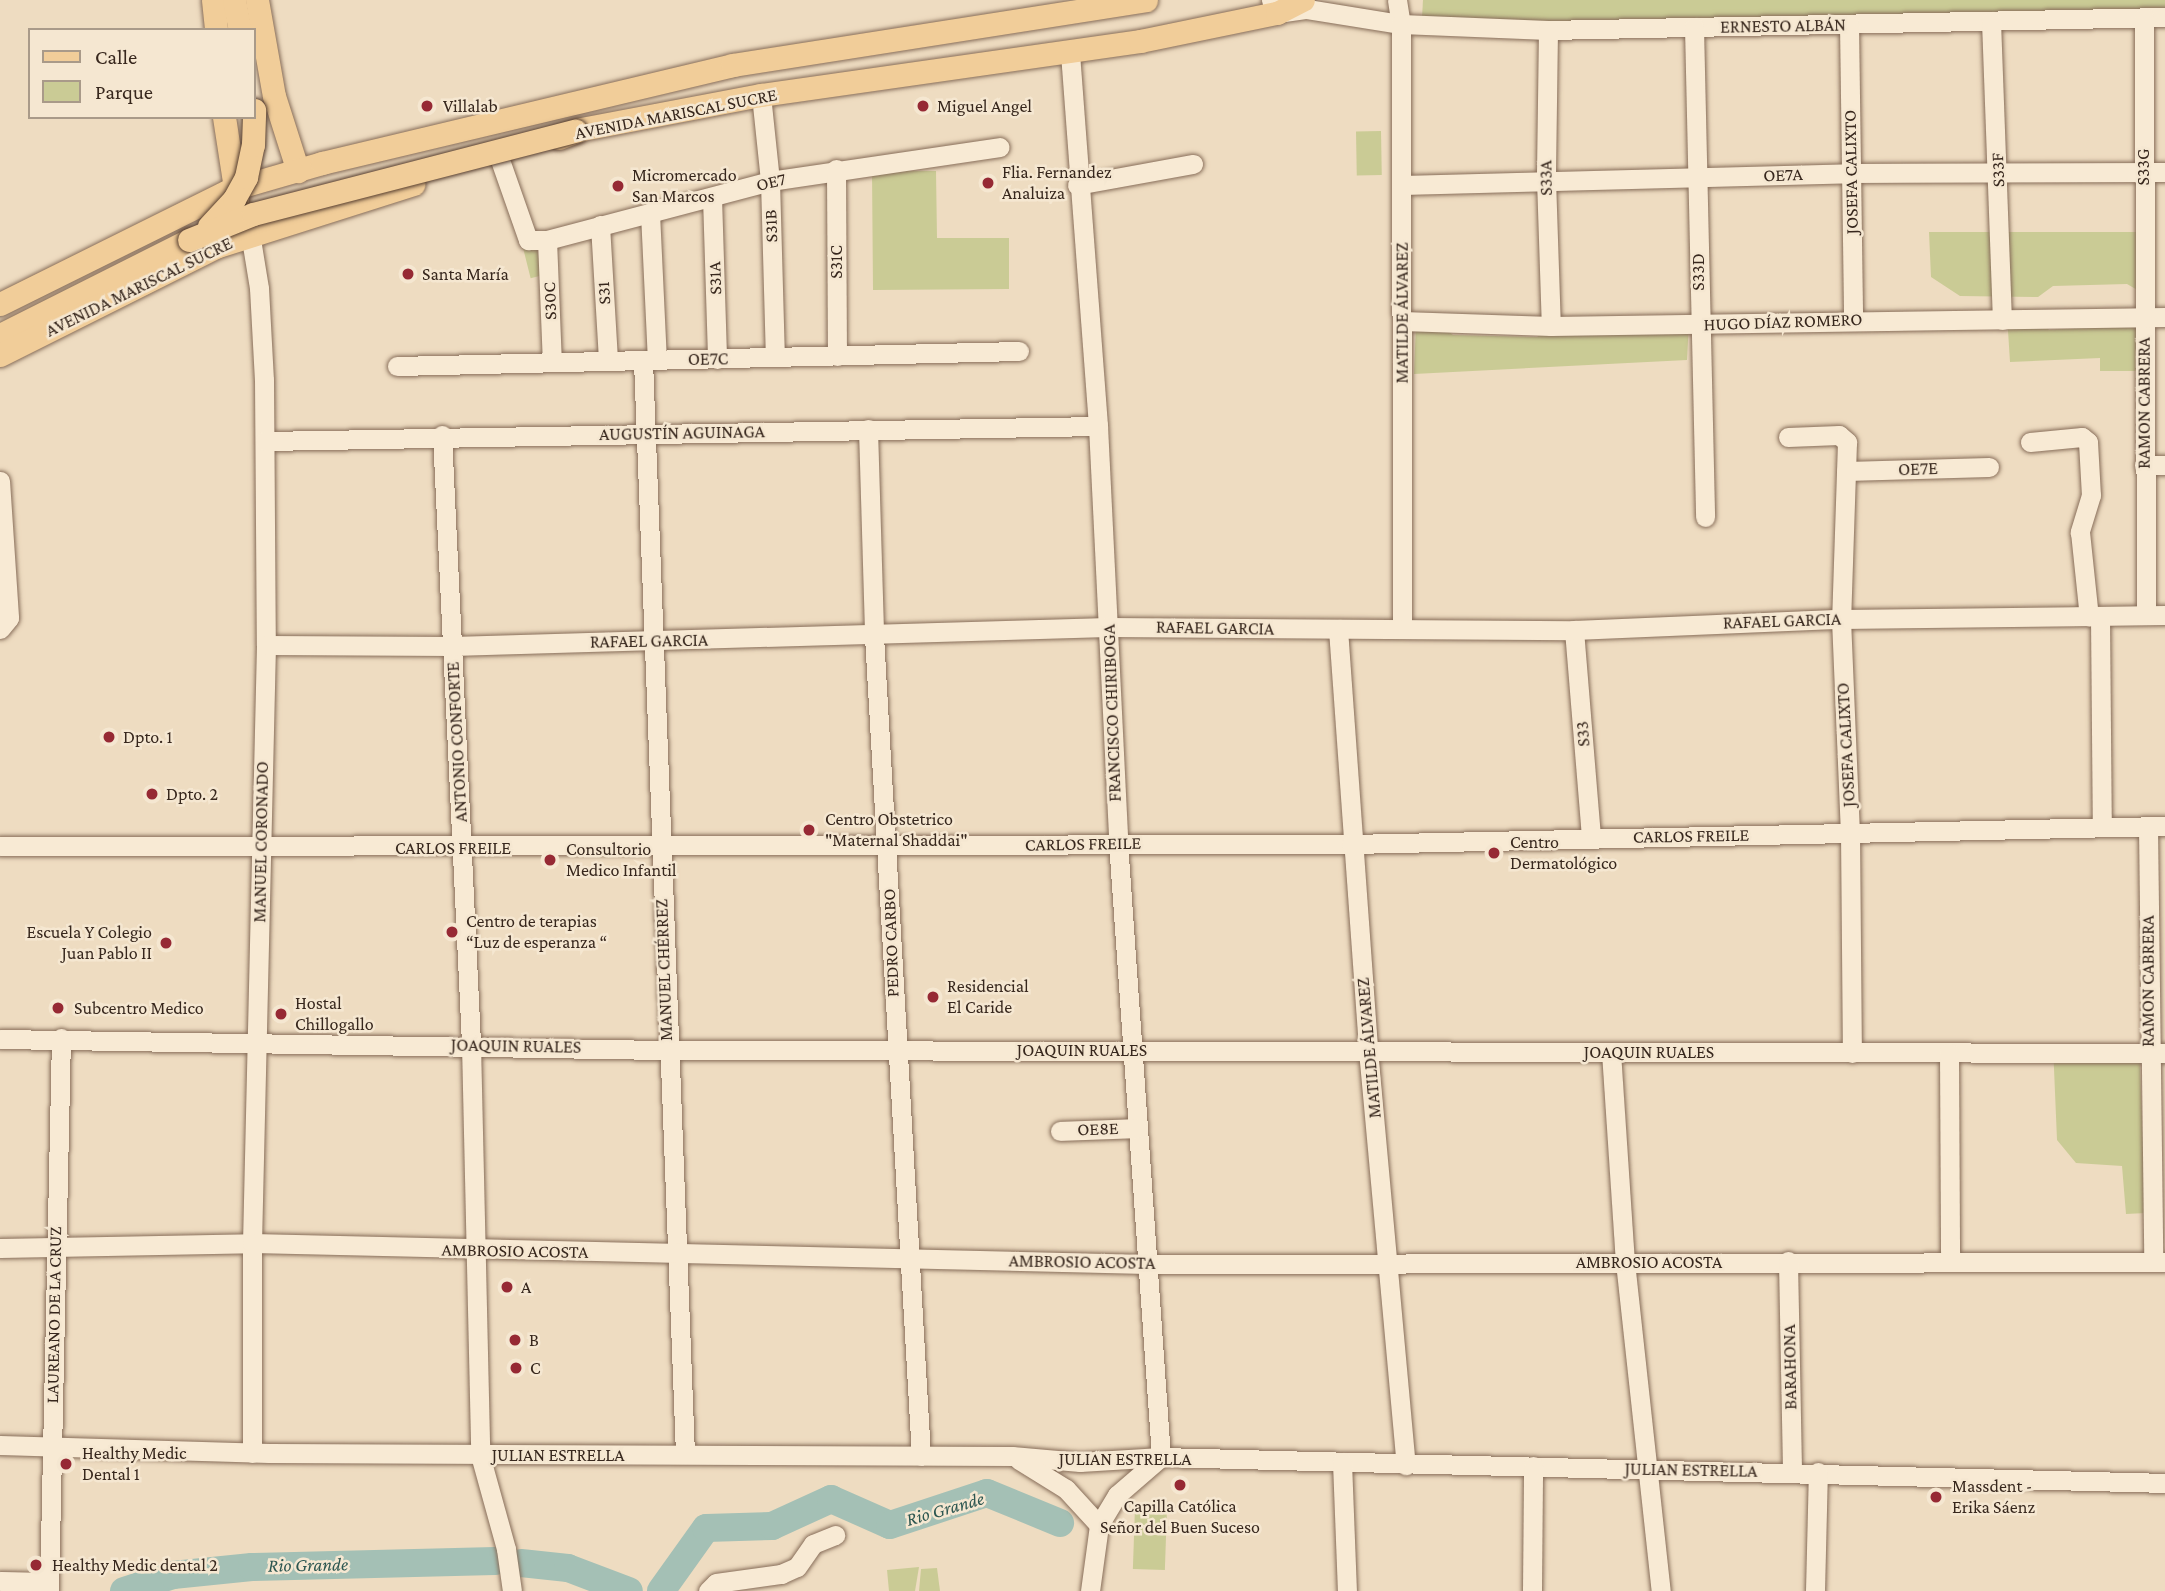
<!DOCTYPE html>
<meta charset="utf-8">
<style>
body{margin:0}
#map{position:relative;width:2165px;height:1591px;overflow:hidden;background:#eedcc1;font-family:"Crimson Pro",serif}
div>[style]{position:absolute}
[style*='--x']{left:calc(var(--x)*1px);top:calc(var(--y)*1px);width:calc(var(--w)*1px);rotate:calc(var(--a)*1deg)}
.green>*{inset:0;background:#cacb95;transform-origin:0 0}
.river>*{height:28px;margin:-14px;padding:0 14px;transform-origin:14px;border-radius:14px;background:#a4c0b5}
.roads{filter:drop-shadow(0 0 2px #876d59) drop-shadow(0 0 2px #876d59)}
.minor>*{height:19px;margin:-9.5px;padding:0 9.5px;transform-origin:9.5px;border-radius:9.5px;background:#f8ead4}
.major>*{height:23px;margin:-11.5px;padding:0 11.5px;transform-origin:11.5px;border-radius:11.5px;background:#f1cd99}
.bridges{filter:drop-shadow(0 0 2px #553c2d) drop-shadow(0 0 2px #553c2d)}
.major-bridge>*{height:23px;margin:-11.5px;padding:0 11.5px;transform-origin:11.5px;border-radius:11.5px;background:#f1cd99}
.dots>*{width:19px;height:19px;translate:-50% -50%;box-sizing:border-box;border:4px solid #f5e7d1;border-radius:50%}
span{translate:-50% -50%;white-space:nowrap;text-align:center;line-height:1.15;-webkit-text-stroke:5px #f5e7d1;paint-order:stroke}
.street-label{font-size:18px;color:#37271d}
.poi-label{font-size:18px;color:#37271d}
.left{translate:0 -50%;text-align:left}
.right{translate:-100% -50%;text-align:right}
.water-label{font-size:19px;color:#2c5650;font-style:italic}
.legend{position:absolute;left:28px;top:28px;width:228px;height:91px;box-sizing:border-box;background:#f5e7d1;border:2px solid #a99a89;margin:0;padding:9px 12px;list-style:none;font-size:21px;color:#37271d}
.legend li{display:flex;align-items:center;gap:14px;height:35px}
.legend b{width:35px;border:2px solid #a99a89}
</style>
<div id="map">
<div class="green">
<div style="clip-path:polygon(1423px 0,2165px 0,2165px 14px,1421px 35px)"></div>
<div style="left:1381px;top:131px;width:44px;height:25px;rotate:89deg"></div>
<div style="clip-path:polygon(872px 171px,936px 171px,937px 238px,1009px 238px,1009px 289px,873px 290px)"></div>
<div style="clip-path:polygon(1929px 232px,2140px 232px,2141px 292px,2127px 284px,2053px 286px,2038px 297px,1960px 296px,1931px 277px)"></div>
<div style="left:535px;top:242px;width:34px;height:13px;rotate:76deg"></div>
<div style="clip-path:polygon(2142px 314px,2143px 371px,2100px 371px,2100px 358px,2010px 362px,2007px 315px,2038px 316px,2049px 330px,2128px 324px)"></div>
<div style="clip-path:polygon(1559px 318px,1689px 321px,1687px 360px,1414px 374px,1416px 324px,1439px 324px,1453px 335px,1537px 337px)"></div>
<div style="clip-path:polygon(2053px 1045px,2139px 1045px,2146px 1213px,2126px 1214px,2122px 1166px,2076px 1163px,2057px 1140px)"></div>
<div style="left:1135px;top:1508px;width:32px;height:61px;rotate:2deg"></div>
<div style="clip-path:polygon(919px 1567px,915px 1591px,889px 1591px,887px 1570px)"></div>
<div style="clip-path:polygon(937px 1568px,940px 1591px,919px 1591px,921px 1569px)"></div>
</div>
<div class="river">
<div style="--x:521;--y:1563;--w:47;--a:6.1"></div>
<div style="--x:568;--y:1568;--w:65;--a:20.7"></div>
<div style="--x:124;--y:1591;--w:52;--a:-18.1"></div>
<div style="--x:173;--y:1575;--w:79;--a:-5.8"></div>
<div style="--x:252;--y:1567;--w:243;--a:-1.4"></div>
<div style="--x:661;--y:1591;--w:77;--a:-54.5"></div>
<div style="--x:706;--y:1528;--w:66;--a:-1.7"></div>
<div style="--x:772;--y:1526;--w:65;--a:-24.6"></div>
<div style="--x:831;--y:1499;--w:64;--a:23.8"></div>
<div style="--x:890;--y:1525;--w:102;--a:-18.3"></div>
<div style="--x:987;--y:1493;--w:79;--a:22.3"></div>
</div>
<div class="roads">
<div class="minor">
<div style="--x:1271;--y:0;--w:14;--a:65"></div>
<div style="--x:1277;--y:13;--w:30;--a:-8"></div>
<div style="--x:1307;--y:9;--w:95;--a:9.1"></div>
<div style="--x:1401;--y:24;--w:147;--a:2.3"></div>
<div style="--x:1548;--y:30;--w:617;--a:-1.21"></div>
<div style="--x:1397;--y:0;--w:24;--a:81"></div>
<div style="--x:1401;--y:24;--w:602;--a:89.9"></div>
<div style="--x:2144;--y:17;--w:598;--a:89.81"></div>
<div style="--x:1991;--y:21;--w:299;--a:87.9"></div>
<div style="--x:1849;--y:24;--w:296;--a:89.2"></div>
<div style="--x:1694;--y:27;--w:490;--a:88.7"></div>
<div style="--x:1548;--y:30;--w:149;--a:90.8"></div>
<div style="--x:1546;--y:179;--w:147;--a:88.1"></div>
<div style="--x:1070;--y:53;--w:374;--a:85.7"></div>
<div style="--x:1098;--y:426;--w:416;--a:87.2"></div>
<div style="--x:1118;--y:842;--w:617;--a:86"></div>
<div style="--x:761;--y:95;--w:86;--a:84"></div>
<div style="--x:770;--y:181;--w:176;--a:88.4"></div>
<div style="--x:500;--y:160;--w:85;--a:70.7"></div>
<div style="--x:528;--y:240;--w:19;--a:0"></div>
<div style="--x:547;--y:240;--w:231;--a:-14.8"></div>
<div style="--x:770;--y:181;--w:232;--a:-8.4"></div>
<div style="--x:836;--y:169;--w:187;--a:89.7"></div>
<div style="--x:1077;--y:185;--w:118;--a:-10.3"></div>
<div style="--x:1402;--y:185;--w:449;--a:-1.5"></div>
<div style="--x:1851;--y:173;--w:314;--a:-0.2"></div>
<div style="--x:712;--y:197;--w:162;--a:88.2"></div>
<div style="--x:650;--y:213;--w:147;--a:87.3"></div>
<div style="--x:600;--y:225;--w:136;--a:86.6"></div>
<div style="--x:250;--y:233;--w:56;--a:80.7"></div>
<div style="--x:259;--y:288;--w:92;--a:86.9"></div>
<div style="--x:264;--y:380;--w:265;--a:89.6"></div>
<div style="--x:266;--y:645;--w:598;--a:91.34"></div>
<div style="--x:252;--y:1243;--w:210;--a:90"></div>
<div style="--x:547;--y:240;--w:122;--a:87.7"></div>
<div style="--x:1402;--y:321;--w:149;--a:1.9"></div>
<div style="--x:1551;--y:326;--w:614;--a:-0.84"></div>
<div style="--x:643;--y:361;--w:1094;--a:87.8"></div>
<div style="--x:397;--y:366;--w:622;--a:-1.38"></div>
<div style="--x:868;--y:429;--w:207;--a:88.3"></div>
<div style="--x:874;--y:636;--w:821;--a:86.72"></div>
<div style="--x:442;--y:435;--w:610;--a:87.27"></div>
<div style="--x:471;--y:1044;--w:411;--a:88.7"></div>
<div style="--x:480;--y:1455;--w:98;--a:74.5"></div>
<div style="--x:506;--y:1549;--w:42;--a:81.9"></div>
<div style="--x:1788;--y:437;--w:51;--a:-2.2"></div>
<div style="--x:1839;--y:435;--w:11;--a:41"></div>
<div style="--x:1847;--y:442;--w:177;--a:91.9"></div>
<div style="--x:1841;--y:619;--w:213;--a:87.6"></div>
<div style="--x:1850;--y:832;--w:221;--a:89.5"></div>
<div style="--x:265;--y:441;--w:833;--a:-1.03"></div>
<div style="--x:2030;--y:442;--w:52;--a:-5.5"></div>
<div style="--x:2082;--y:437;--w:8;--a:40"></div>
<div style="--x:2088;--y:442;--w:53;--a:86.8"></div>
<div style="--x:2091;--y:495;--w:39;--a:107"></div>
<div style="--x:2080;--y:532;--w:85;--a:84"></div>
<div style="--x:2144;--y:465;--w:21;--a:0"></div>
<div style="--x:1846;--y:471;--w:143;--a:-1.6"></div>
<div style="--x:0;--y:481;--w:137;--a:86.2"></div>
<div style="--x:9;--y:618;--w:14;--a:129"></div>
<div style="--x:2100;--y:617;--w:210;--a:89.5"></div>
<div style="--x:1338;--y:629;--w:422;--a:85.9"></div>
<div style="--x:1368;--y:1050;--w:417;--a:84.8"></div>
<div style="--x:1574;--y:630;--w:209;--a:85.3"></div>
<div style="--x:266;--y:645;--w:186;--a:0.3"></div>
<div style="--x:452;--y:646;--w:656;--a:-1.66"></div>
<div style="--x:1108;--y:627;--w:466;--a:0.4"></div>
<div style="--x:1574;--y:630;--w:267;--a:-2.4"></div>
<div style="--x:1841;--y:619;--w:324;--a:-0.7"></div>
<div style="--x:2148;--y:826;--w:435;--a:89.3"></div>
<div style="--x:0;--y:846;--w:1351;--a:-0.08"></div>
<div style="--x:1351;--y:844;--w:814;--a:-1.27"></div>
<div style="--x:0;--y:1039;--w:666;--a:0.95"></div>
<div style="--x:666;--y:1050;--w:1499;--a:0.11"></div>
<div style="--x:1611;--y:1052;--w:210;--a:86.2"></div>
<div style="--x:1625;--y:1262;--w:331;--a:83.8"></div>
<div style="--x:1949;--y:1053;--w:209;--a:89.7"></div>
<div style="--x:1060;--y:1131;--w:77;--a:-2.2"></div>
<div style="--x:0;--y:1248;--w:252;--a:-1.1"></div>
<div style="--x:252;--y:1243;--w:895;--a:1.34"></div>
<div style="--x:1147;--y:1264;--w:1018;--a:-0.11"></div>
<div style="--x:1788;--y:1261;--w:211;--a:88.9"></div>
<div style="--x:0;--y:1445;--w:269;--a:1.7"></div>
<div style="--x:269;--y:1453;--w:743;--a:0.23"></div>
<div style="--x:1012;--y:1456;--w:68;--a:5"></div>
<div style="--x:1080;--y:1462;--w:81;--a:-3.5"></div>
<div style="--x:1161;--y:1457;--w:1004;--a:1.48"></div>
<div style="--x:1019;--y:1460;--w:55;--a:31.7"></div>
<div style="--x:1066;--y:1489;--w:49;--a:47.5"></div>
<div style="--x:1342;--y:1462;--w:129;--a:87.8"></div>
<div style="--x:0;--y:1581;--w:48;--a:1.2"></div>
<div style="--x:49;--y:1591;--w:553;--a:-88.76"></div>
<div style="--x:708;--y:1591;--w:11;--a:-45"></div>
<div style="--x:716;--y:1583;--w:66;--a:-7.9"></div>
<div style="--x:781;--y:1574;--w:17;--a:-24"></div>
<div style="--x:797;--y:1567;--w:28;--a:-55"></div>
<div style="--x:813;--y:1544;--w:24;--a:-22"></div>
<div style="--x:1090;--y:1591;--w:67;--a:-82.2"></div>
<div style="--x:1099;--y:1525;--w:35;--a:-59"></div>
<div style="--x:1117;--y:1495;--w:58;--a:-40.8"></div>
<div style="--x:1532;--y:1591;--w:125;--a:-89.5"></div>
<div style="--x:1815;--y:1591;--w:119;--a:-88.6"></div>
</div>
<div class="major">
<div style="--x:213;--y:0;--w:30;--a:84"></div>
<div style="--x:234;--y:0;--w:31;--a:79"></div>
<div style="--x:257;--y:0;--w:97;--a:80"></div>
<div style="--x:274;--y:96;--w:79;--a:72.3"></div>
<div style="--x:224;--y:117;--w:85;--a:81.2"></div>
<div style="--x:559;--y:138;--w:25;--a:-21"></div>
<div style="--x:582;--y:129;--w:182;--a:-10.8"></div>
<div style="--x:761;--y:95;--w:383;--a:-8.1"></div>
<div style="--x:1140;--y:41;--w:140;--a:-11.6"></div>
<div style="--x:1277;--y:13;--w:29;--a:-27"></div>
<div style="--x:0;--y:304;--w:259;--a:-26.4"></div>
<div style="--x:232;--y:189;--w:94;--a:-16.1"></div>
<div style="--x:322;--y:163;--w:422;--a:-13.4"></div>
<div style="--x:732;--y:65;--w:419;--a:-8.9"></div>
<div style="--x:0;--y:335;--w:212;--a:-26.7"></div>
<div style="--x:0;--y:355;--w:244;--a:-26.6"></div>
<div style="--x:218;--y:246;--w:205;--a:-17.6"></div>
</div>
</div>
<div class="bridges">
<div class="major-bridge">
<div style="--x:209;--y:226;--w:37;--a:-47"></div>
<div style="--x:234;--y:199;--w:25;--a:-61"></div>
<div style="--x:246;--y:177;--w:33;--a:-78"></div>
<div style="--x:253;--y:145;--w:35;--a:-88"></div>
<div style="--x:189;--y:240;--w:69;--a:-22.1"></div>
<div style="--x:253;--y:214;--w:333;--a:-14.5"></div>
</div>
</div>
<div class="dots">
<div style="left:427px;top:106px;background:#962934"></div>
<div style="left:923px;top:106px;background:#962934"></div>
<div style="left:988px;top:183px;background:#962934"></div>
<div style="left:618px;top:186px;background:#962934"></div>
<div style="left:408px;top:274px;background:#962934"></div>
<div style="left:109px;top:737px;background:#962934"></div>
<div style="left:152px;top:794px;background:#962934"></div>
<div style="left:809px;top:830px;background:#962934"></div>
<div style="left:1494px;top:853px;background:#962934"></div>
<div style="left:550px;top:860px;background:#962934"></div>
<div style="left:452px;top:932px;background:#962934"></div>
<div style="left:166px;top:943px;background:#962934"></div>
<div style="left:933px;top:997px;background:#962934"></div>
<div style="left:58px;top:1008px;background:#962934"></div>
<div style="left:281px;top:1014px;background:#962934"></div>
<div style="left:507px;top:1287px;background:#962934"></div>
<div style="left:515px;top:1340px;background:#962934"></div>
<div style="left:516px;top:1368px;background:#962934"></div>
<div style="left:66px;top:1464px;background:#962934"></div>
<div style="left:1180px;top:1485px;background:#962934"></div>
<div style="left:1936px;top:1497px;background:#962934"></div>
<div style="left:36px;top:1565px;background:#962934"></div>
</div>
<div class="street-label">
<span style="left:1783px;top:26px;rotate:-1deg">ERNESTO ALBÁN</span>
<span style="left:676px;top:114px;rotate:-11deg">AVENIDA MARISCAL SUCRE</span>
<span style="left:2143px;top:167px;rotate:-90deg">S33G</span>
<span style="left:1998px;top:170px;rotate:-92deg">S33F</span>
<span style="left:1851px;top:172px;rotate:-91deg">JOSEFA CALIXTO</span>
<span style="left:1783px;top:175px;rotate:-2deg">OE7A</span>
<span style="left:1546px;top:178px;rotate:-91deg">S33A</span>
<span style="left:771px;top:182px;rotate:-13deg">OE7</span>
<span style="left:771px;top:226px;rotate:-92deg">S31B</span>
<span style="left:836px;top:262px;rotate:-90deg">S31C</span>
<span style="left:1698px;top:272px;rotate:-90deg">S33D</span>
<span style="left:715px;top:278px;rotate:-92deg">S31A</span>
<span style="left:139px;top:287px;rotate:-26deg">AVENIDA MARISCAL SUCRE</span>
<span style="left:604px;top:293px;rotate:-93deg">S31</span>
<span style="left:550px;top:301px;rotate:-92deg">S30C</span>
<span style="left:1402px;top:313px;rotate:-90deg">MATILDE ÁLVAREZ</span>
<span style="left:1783px;top:322px;rotate:-2deg">HUGO DÍAZ ROMERO</span>
<span style="left:708px;top:359px;rotate:-1deg">OE7C</span>
<span style="left:2144px;top:403px;rotate:-90deg">RAMON CABRERA</span>
<span style="left:682px;top:433px;rotate:-1deg">AUGUSTÍN AGUINAGA</span>
<span style="left:1918px;top:469px;rotate:-2deg">OE7E</span>
<span style="left:1782px;top:621px;rotate:-2deg">RAFAEL GARCIA</span>
<span style="left:1215px;top:628px;rotate:1deg">RAFAEL GARCIA</span>
<span style="left:649px;top:641px;rotate:-1deg">RAFAEL GARCIA</span>
<span style="left:1112px;top:713px;rotate:-92deg">FRANCISCO CHIRIBOGA</span>
<span style="left:1583px;top:734px;rotate:-94deg">S33</span>
<span style="left:457px;top:742px;rotate:-93deg">ANTONIO CONFORTE</span>
<span style="left:1846px;top:745px;rotate:-93deg">JOSEFA CALIXTO</span>
<span style="left:1691px;top:836px;rotate:-1deg">CARLOS FREILE</span>
<span style="left:261px;top:842px;rotate:-89deg">MANUEL CORONADO</span>
<span style="left:1083px;top:844px;rotate:-1deg">CARLOS FREILE</span>
<span style="left:453px;top:848px">CARLOS FREILE</span>
<span style="left:891px;top:943px;rotate:-92deg">PEDRO CARBO</span>
<span style="left:664px;top:970px;rotate:-92deg">MANUEL CHÉRREZ</span>
<span style="left:2148px;top:981px;rotate:-90deg">RAMON CABRERA</span>
<span style="left:516px;top:1046px;rotate:1deg">JOAQUIN RUALES</span>
<span style="left:1369px;top:1048px;rotate:-95deg">MATILDE ÁLVAREZ</span>
<span style="left:1082px;top:1050px">JOAQUIN RUALES</span>
<span style="left:1649px;top:1052px">JOAQUIN RUALES</span>
<span style="left:1098px;top:1129px;rotate:-2deg">OE8E</span>
<span style="left:515px;top:1251px;rotate:1deg">AMBROSIO ACOSTA</span>
<span style="left:1082px;top:1262px;rotate:1deg">AMBROSIO ACOSTA</span>
<span style="left:1649px;top:1262px">AMBROSIO ACOSTA</span>
<span style="left:54px;top:1315px;rotate:-89deg">LAUREANO DE LA CRUZ</span>
<span style="left:1790px;top:1367px;rotate:-91deg">BARAHONA</span>
<span style="left:558px;top:1455px">JULIAN ESTRELLA</span>
<span style="left:1125px;top:1459px">JULIAN ESTRELLA</span>
<span style="left:1691px;top:1470px;rotate:1deg">JULIAN ESTRELLA</span>
</div>
<div class="poi-label">
<span class="left" style="left:443px;top:106px">Villalab</span>
<span class="left" style="left:937px;top:106px">Miguel Angel</span>
<span class="left" style="left:1002px;top:183px">Flia. Fernandez<br>Analuiza</span>
<span class="left" style="left:632px;top:186px">Micromercado<br>San Marcos</span>
<span class="left" style="left:422px;top:274px">Santa María</span>
<span class="left" style="left:123px;top:737px">Dpto. 1</span>
<span class="left" style="left:166px;top:794px">Dpto. 2</span>
<span class="left" style="left:825px;top:830px">Centro Obstetrico<br>"Maternal Shaddai"</span>
<span class="left" style="left:1510px;top:853px">Centro<br>Dermatológico</span>
<span class="left" style="left:566px;top:860px">Consultorio<br>Medico Infantil</span>
<span class="left" style="left:466px;top:932px">Centro de terapias<br>“Luz de esperanza “</span>
<span class="right" style="left:152px;top:943px">Escuela Y Colegio<br>Juan Pablo II</span>
<span class="left" style="left:947px;top:997px">Residencial<br>El Caride</span>
<span class="left" style="left:295px;top:1014px">Hostal<br>Chillogallo</span>
<span class="left" style="left:74px;top:1008px">Subcentro Medico</span>
<span class="left" style="left:521px;top:1287px">A</span>
<span class="left" style="left:529px;top:1340px">B</span>
<span class="left" style="left:530px;top:1368px">C</span>
<span class="left" style="left:82px;top:1464px">Healthy Medic<br>Dental 1</span>
<span class="left" style="left:1952px;top:1497px">Massdent -<br>Erika Sáenz</span>
<span style="left:1180px;top:1517px">Capilla Católica<br>Señor del Buen Suceso</span>
<span class="left" style="left:52px;top:1565px">Healthy Medic dental 2</span>
</div>
<div class="water-label">
<span style="left:945px;top:1509px;rotate:-16deg">Rio Grande</span>
<span style="left:308px;top:1565px;rotate:-1deg">Rio Grande</span>
</div>
<ul class="legend">
<li><b style="height:9px;background:#f1cd99"></b>Calle</li>
<li><b style="height:19px;background:#cacb95"></b>Parque</li>
</ul>
</div>
